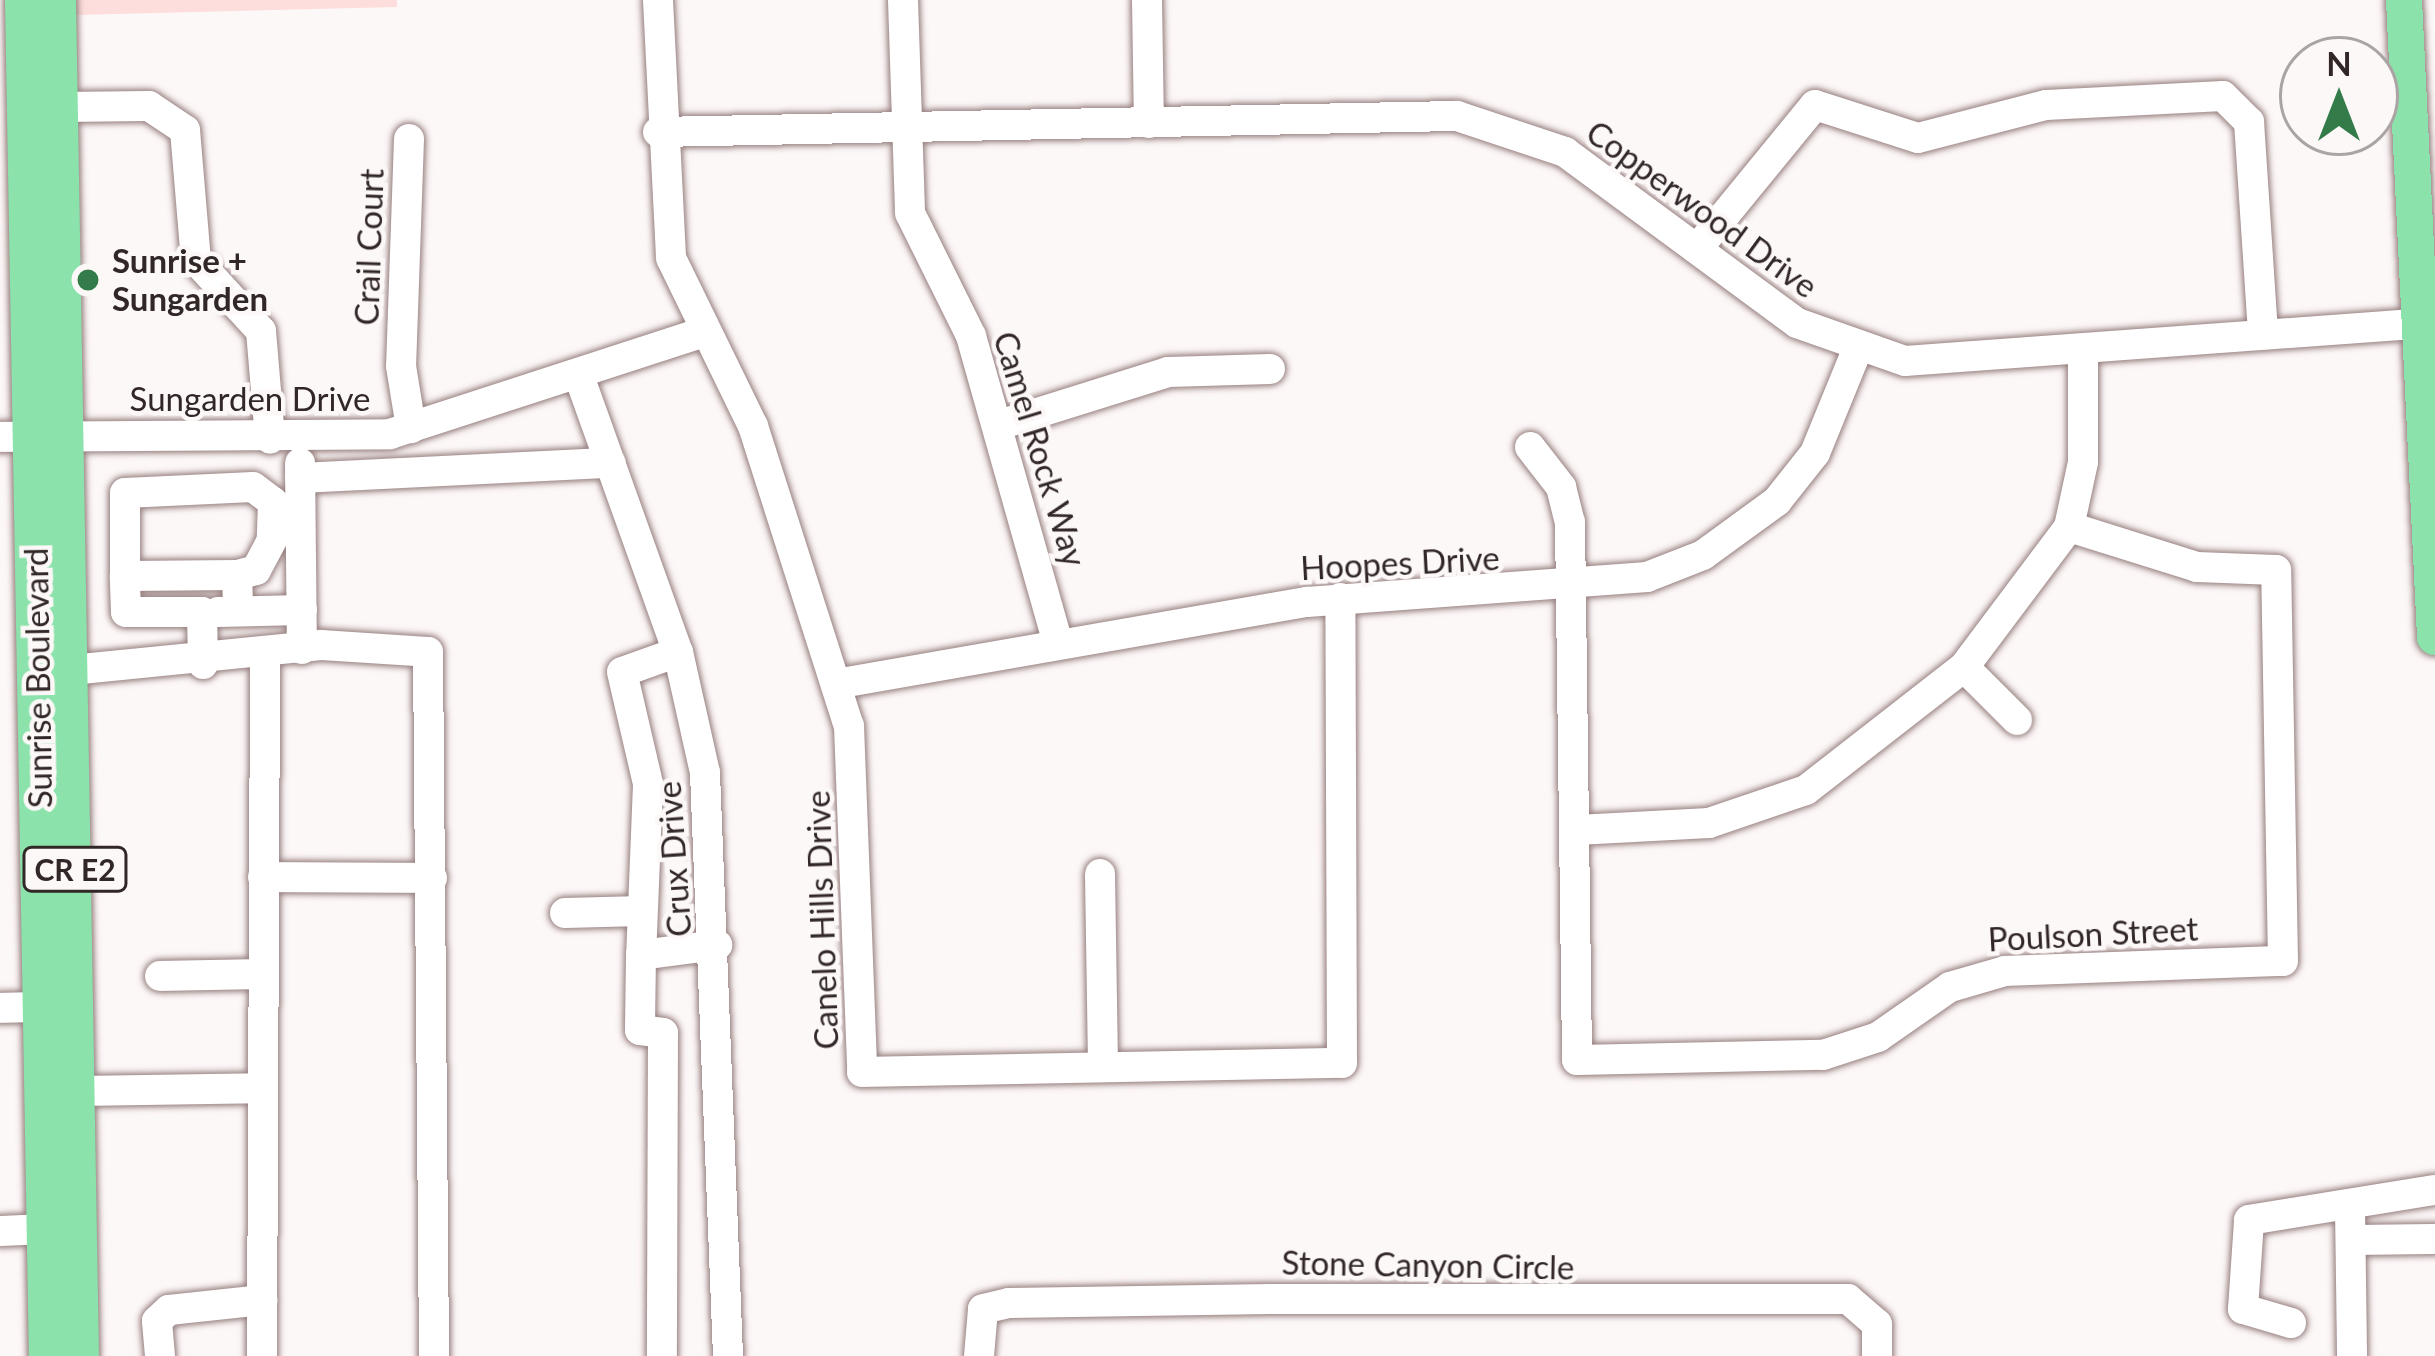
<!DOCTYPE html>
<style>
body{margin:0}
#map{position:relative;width:2435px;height:1356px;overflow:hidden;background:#fdf8f8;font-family:Lato,sans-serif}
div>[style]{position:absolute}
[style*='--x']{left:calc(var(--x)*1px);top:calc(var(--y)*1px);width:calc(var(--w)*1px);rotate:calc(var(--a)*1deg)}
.green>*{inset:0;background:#fddedd}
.roads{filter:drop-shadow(0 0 3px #977f7f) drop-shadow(0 0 3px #977f7f)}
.minor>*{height:30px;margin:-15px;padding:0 15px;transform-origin:15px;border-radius:15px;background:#fff}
.major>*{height:36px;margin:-18px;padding:0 18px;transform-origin:18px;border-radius:18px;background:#8ce2ab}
.dots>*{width:33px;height:33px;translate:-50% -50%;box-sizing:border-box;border:6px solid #fdf8f8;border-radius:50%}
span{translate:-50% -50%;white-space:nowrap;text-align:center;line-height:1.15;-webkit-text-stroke:9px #fdf8f8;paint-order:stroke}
.shield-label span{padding:3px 9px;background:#fdf8f8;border:3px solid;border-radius:9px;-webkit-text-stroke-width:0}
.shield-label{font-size:30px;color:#302726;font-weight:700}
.street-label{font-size:33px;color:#302726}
.poi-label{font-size:33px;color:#302726;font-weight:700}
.left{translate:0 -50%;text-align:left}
.north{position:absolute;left:2279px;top:36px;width:120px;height:120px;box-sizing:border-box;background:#fdf8f8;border:3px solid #aba4a4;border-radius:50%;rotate:0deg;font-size:33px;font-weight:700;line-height:48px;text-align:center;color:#302726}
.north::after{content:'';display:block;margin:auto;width:42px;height:54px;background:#337c4a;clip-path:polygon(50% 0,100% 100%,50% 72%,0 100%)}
</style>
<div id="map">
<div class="green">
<div style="clip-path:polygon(74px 0,397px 0,397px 7px,75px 15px)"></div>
</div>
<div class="roads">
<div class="minor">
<div style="--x:658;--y:0;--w:258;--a:87.1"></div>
<div style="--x:671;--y:258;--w:187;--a:64"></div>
<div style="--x:753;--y:426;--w:315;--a:72.3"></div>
<div style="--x:849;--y:726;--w:346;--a:87.8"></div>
<div style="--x:862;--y:1072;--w:480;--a:-1.1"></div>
<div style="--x:1342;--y:1063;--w:465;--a:-90.2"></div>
<div style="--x:903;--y:0;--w:213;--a:88.1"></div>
<div style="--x:910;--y:213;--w:137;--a:63.6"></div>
<div style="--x:971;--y:336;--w:319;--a:74.2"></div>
<div style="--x:1147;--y:0;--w:123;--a:89.1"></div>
<div style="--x:60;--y:107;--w:89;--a:-0.6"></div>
<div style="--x:149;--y:106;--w:43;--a:33.7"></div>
<div style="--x:185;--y:130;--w:130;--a:85.2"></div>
<div style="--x:196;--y:260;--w:96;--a:47.5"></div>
<div style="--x:261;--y:331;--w:108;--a:85.2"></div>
<div style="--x:658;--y:132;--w:799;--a:-1.15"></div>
<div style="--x:1457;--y:116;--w:114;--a:18.4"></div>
<div style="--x:1565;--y:152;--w:288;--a:36.4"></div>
<div style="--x:1797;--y:323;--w:114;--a:19.4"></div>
<div style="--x:1905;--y:361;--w:510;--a:-4.16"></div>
<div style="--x:409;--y:139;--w:227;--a:92"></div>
<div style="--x:401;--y:366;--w:63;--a:80.8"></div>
<div style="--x:1697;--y:249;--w:186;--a:-50.7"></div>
<div style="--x:1815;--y:105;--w:108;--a:17.8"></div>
<div style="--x:1918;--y:138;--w:132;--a:-14.5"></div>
<div style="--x:2046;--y:105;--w:177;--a:-2.9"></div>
<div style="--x:2223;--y:96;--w:37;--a:45"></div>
<div style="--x:2249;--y:122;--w:213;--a:86.2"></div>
<div style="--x:579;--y:376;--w:293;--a:70.3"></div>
<div style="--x:678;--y:652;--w:124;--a:77.4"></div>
<div style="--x:705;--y:773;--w:583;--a:87.74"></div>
<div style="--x:999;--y:425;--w:177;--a:-17.4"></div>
<div style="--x:1168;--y:372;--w:102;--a:-1.7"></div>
<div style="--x:0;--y:437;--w:390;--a:-0.4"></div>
<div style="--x:390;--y:434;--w:326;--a:-18"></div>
<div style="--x:1530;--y:447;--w:51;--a:52.2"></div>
<div style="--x:1561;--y:487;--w:36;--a:76"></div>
<div style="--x:1570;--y:522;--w:538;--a:89.25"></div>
<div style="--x:1577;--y:1060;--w:246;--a:-1.2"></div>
<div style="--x:1823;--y:1055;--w:58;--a:-18.1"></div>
<div style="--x:1878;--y:1037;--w:88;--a:-34.8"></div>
<div style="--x:1950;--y:987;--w:57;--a:-16.2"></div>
<div style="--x:2005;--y:971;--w:278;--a:-2.1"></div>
<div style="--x:2283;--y:961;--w:391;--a:-91"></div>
<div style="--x:2276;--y:570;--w:79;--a:-177.8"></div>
<div style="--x:2197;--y:567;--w:134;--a:-162.6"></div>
<div style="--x:300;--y:463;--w:186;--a:89.4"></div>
<div style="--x:300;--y:478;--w:311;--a:-2.8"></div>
<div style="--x:125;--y:576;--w:83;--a:-90"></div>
<div style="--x:125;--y:493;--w:128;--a:-2.7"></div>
<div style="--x:253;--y:487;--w:25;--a:37"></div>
<div style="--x:273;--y:502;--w:38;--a:92"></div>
<div style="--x:272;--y:540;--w:34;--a:118"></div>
<div style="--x:256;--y:570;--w:20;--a:165"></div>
<div style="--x:218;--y:612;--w:84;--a:-1.4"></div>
<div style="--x:678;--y:652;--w:59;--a:160.3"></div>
<div style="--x:622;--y:672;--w:115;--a:76.9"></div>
<div style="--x:648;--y:784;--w:171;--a:92.3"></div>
<div style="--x:641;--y:955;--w:77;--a:-7.5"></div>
<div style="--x:203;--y:664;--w:52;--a:-91.1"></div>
<div style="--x:202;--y:612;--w:76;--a:180"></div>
<div style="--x:126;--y:612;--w:36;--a:-92"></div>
<div style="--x:125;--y:576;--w:112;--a:-0.5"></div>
<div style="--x:237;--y:575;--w:36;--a:88"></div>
<div style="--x:1964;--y:667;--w:75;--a:45"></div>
<div style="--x:71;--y:670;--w:251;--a:-5.7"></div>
<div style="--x:321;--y:645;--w:107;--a:3.7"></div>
<div style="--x:428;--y:652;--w:704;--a:89.51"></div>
<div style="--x:836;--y:684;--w:478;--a:-9.9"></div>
<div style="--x:1307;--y:602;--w:341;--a:-4.2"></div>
<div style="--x:1647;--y:577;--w:60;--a:-21.4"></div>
<div style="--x:1703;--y:555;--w:92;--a:-36.1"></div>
<div style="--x:1777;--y:501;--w:61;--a:-51.6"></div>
<div style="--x:1815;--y:453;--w:111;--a:-67.8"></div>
<div style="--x:1577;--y:830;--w:132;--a:-3"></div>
<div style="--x:1709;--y:823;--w:102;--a:-18.8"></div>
<div style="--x:1806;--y:790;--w:200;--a:-37.9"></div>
<div style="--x:1964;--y:667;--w:175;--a:-53.1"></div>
<div style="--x:2069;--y:527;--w:66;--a:-77.8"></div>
<div style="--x:2083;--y:462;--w:112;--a:-90"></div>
<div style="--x:1100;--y:874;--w:193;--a:89.1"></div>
<div style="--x:263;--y:877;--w:169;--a:0.3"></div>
<div style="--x:565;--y:913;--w:77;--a:-1.5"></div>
<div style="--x:641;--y:955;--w:75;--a:90.8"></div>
<div style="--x:640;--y:1030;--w:23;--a:7"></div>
<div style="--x:663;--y:1033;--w:323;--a:90.2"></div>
<div style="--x:160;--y:976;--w:101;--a:-1.1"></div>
<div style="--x:0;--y:1008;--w:42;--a:-1.4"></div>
<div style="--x:78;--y:1091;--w:182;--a:-0.9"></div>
<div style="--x:2350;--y:1208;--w:148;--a:89.2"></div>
<div style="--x:0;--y:1231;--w:46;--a:-2.5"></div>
<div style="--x:2351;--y:1240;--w:84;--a:-0.7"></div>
<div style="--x:2291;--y:1323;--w:50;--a:-163.7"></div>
<div style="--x:2243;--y:1309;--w:89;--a:-86.1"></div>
<div style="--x:2249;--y:1220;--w:188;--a:-9.2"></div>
<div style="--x:160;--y:1356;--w:35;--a:-95"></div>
<div style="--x:157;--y:1321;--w:16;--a:-43"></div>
<div style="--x:169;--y:1310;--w:94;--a:-6.1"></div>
<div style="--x:262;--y:1356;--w:700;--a:-89.75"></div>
<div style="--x:979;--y:1356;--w:47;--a:-85.1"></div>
<div style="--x:983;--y:1309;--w:27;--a:-13"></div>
<div style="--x:1009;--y:1303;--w:261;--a:-0.9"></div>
<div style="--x:1270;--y:1299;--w:578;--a:0"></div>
<div style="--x:1848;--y:1299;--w:38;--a:41"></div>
<div style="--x:1877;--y:1324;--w:32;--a:90"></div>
</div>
<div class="major">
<div style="--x:23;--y:0;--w:1356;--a:88.99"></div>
<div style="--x:58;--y:0;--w:1356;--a:89.03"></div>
<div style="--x:2404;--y:0;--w:638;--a:87.21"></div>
</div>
</div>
<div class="dots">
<div style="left:88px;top:280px;background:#337c4a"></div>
</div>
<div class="shield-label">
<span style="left:75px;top:869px">CR E2</span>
</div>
<div class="street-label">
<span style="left:1702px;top:209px;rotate:36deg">Copperwood Drive</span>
<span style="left:369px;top:247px;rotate:-88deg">Crail Court</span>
<span style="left:250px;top:399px">Sungarden Drive</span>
<span style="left:1040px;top:449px;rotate:73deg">Camel Rock Way</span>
<span style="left:1400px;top:563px;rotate:-3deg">Hoopes Drive</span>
<span style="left:38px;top:678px;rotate:-91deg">Sunrise Boulevard</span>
<span style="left:674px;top:859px;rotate:-94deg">Crux Drive</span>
<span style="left:822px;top:920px;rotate:-92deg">Canelo Hills Drive</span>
<span style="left:2093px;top:934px;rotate:-3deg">Poulson Street</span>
<span style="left:1428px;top:1265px;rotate:1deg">Stone Canyon Circle</span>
</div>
<div class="poi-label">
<span class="left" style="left:112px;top:280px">Sunrise +<br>Sungarden</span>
</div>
<div class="north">N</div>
</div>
